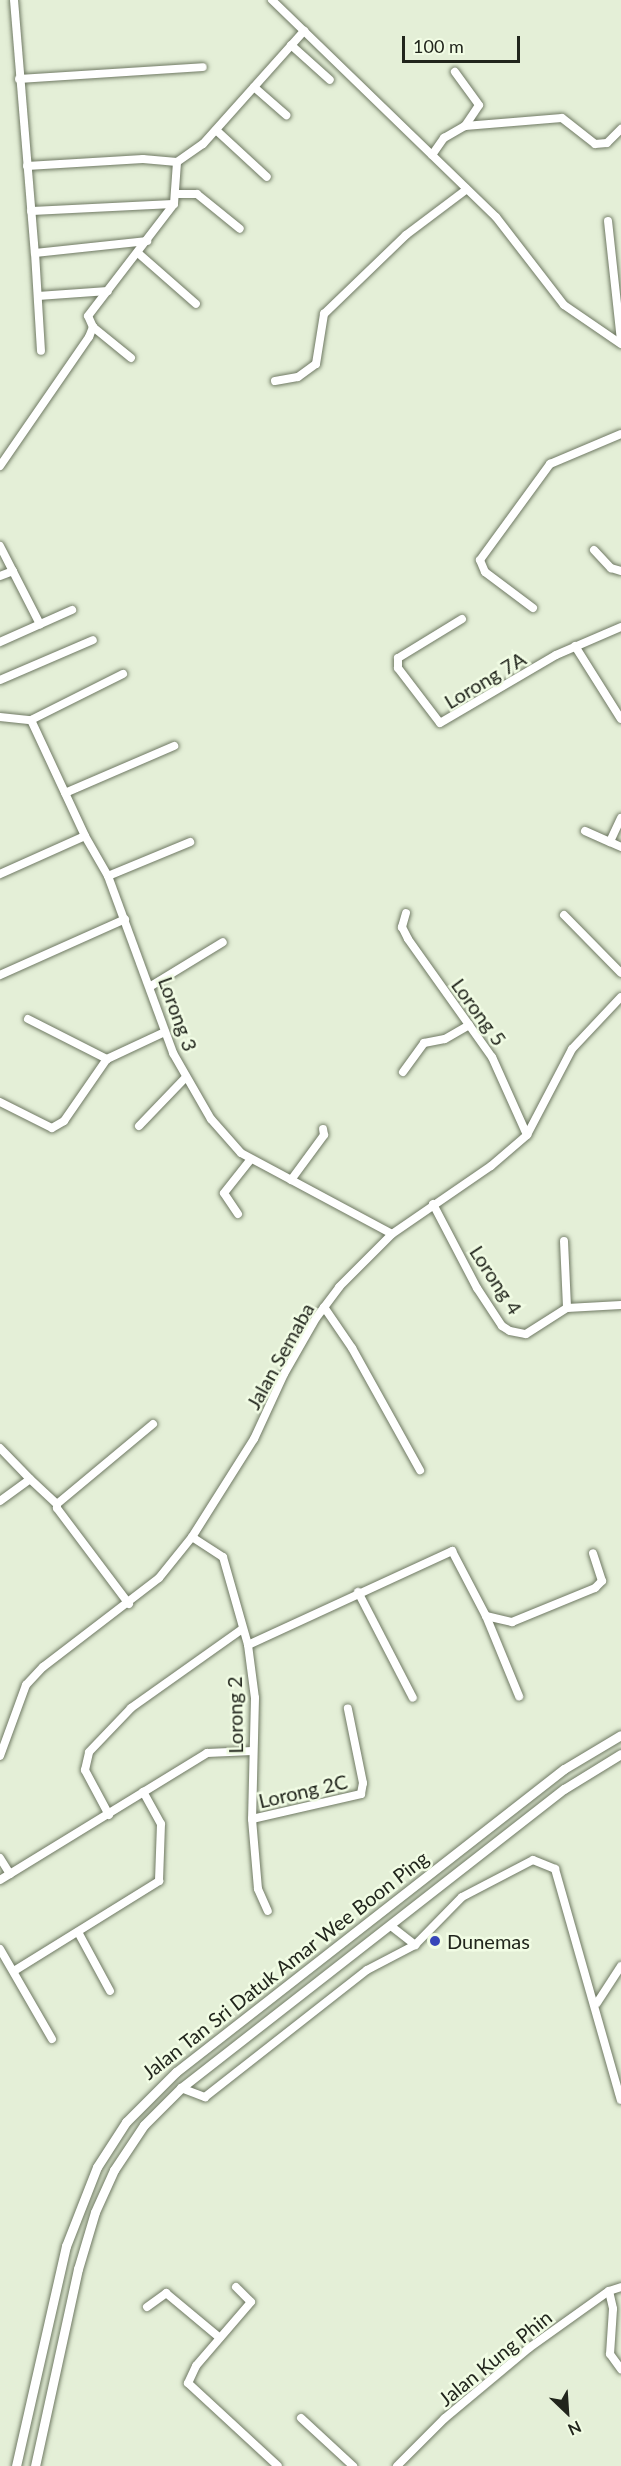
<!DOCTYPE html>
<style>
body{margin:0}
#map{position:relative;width:621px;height:2466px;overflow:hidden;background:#e4efd7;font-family:Lato,sans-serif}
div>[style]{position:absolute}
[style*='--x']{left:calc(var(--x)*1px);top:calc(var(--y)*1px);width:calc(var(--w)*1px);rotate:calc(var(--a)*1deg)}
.roads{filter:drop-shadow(0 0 2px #6f7963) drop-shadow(0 0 2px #6f7963)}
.minor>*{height:8px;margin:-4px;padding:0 4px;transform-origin:4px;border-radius:4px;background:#fff}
.major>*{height:9px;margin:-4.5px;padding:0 4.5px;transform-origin:4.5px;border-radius:4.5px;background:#fff}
.dots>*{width:16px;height:16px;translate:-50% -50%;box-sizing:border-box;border:3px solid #f1fce4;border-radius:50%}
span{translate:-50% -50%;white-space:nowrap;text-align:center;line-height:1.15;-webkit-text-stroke:5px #f1fce4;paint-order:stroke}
.street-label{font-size:20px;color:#21251c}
.poi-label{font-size:20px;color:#21251c}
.left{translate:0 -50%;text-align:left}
.north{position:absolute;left:537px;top:2382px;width:60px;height:60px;-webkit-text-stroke:4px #f1fce4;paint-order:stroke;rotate:155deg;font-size:16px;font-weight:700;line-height:24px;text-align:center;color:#21251c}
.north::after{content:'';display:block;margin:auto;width:21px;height:27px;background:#21251c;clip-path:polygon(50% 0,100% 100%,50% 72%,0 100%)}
.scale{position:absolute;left:402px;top:36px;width:118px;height:27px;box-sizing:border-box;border:3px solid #21251c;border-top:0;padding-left:8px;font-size:18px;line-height:21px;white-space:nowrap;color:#21251c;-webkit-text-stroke:4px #f1fce4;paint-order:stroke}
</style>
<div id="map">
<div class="roads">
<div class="minor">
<div style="--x:14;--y:0;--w:254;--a:85.3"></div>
<div style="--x:35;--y:253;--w:113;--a:-6.1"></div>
<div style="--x:272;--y:0;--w:312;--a:44.1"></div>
<div style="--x:496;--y:217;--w:111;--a:52.3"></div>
<div style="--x:564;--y:305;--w:69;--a:34.4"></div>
<div style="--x:291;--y:45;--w:52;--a:41.9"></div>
<div style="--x:19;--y:79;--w:184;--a:-3.7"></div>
<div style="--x:254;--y:87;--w:43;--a:41.2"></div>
<div style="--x:465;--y:126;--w:97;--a:-4.7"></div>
<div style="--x:562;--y:118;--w:42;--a:38.2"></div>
<div style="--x:595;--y:144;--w:12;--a:-5"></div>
<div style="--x:607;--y:143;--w:20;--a:-45"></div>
<div style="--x:216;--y:130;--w:69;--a:42.7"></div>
<div style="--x:432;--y:155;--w:21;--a:-55"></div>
<div style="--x:444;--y:138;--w:24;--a:-30"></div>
<div style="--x:465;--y:126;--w:25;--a:-56"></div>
<div style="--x:479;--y:105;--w:41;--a:-126"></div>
<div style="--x:27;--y:166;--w:116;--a:-3.5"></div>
<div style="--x:143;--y:159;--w:34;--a:5"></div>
<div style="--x:176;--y:194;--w:21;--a:0"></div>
<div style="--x:197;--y:194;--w:55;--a:39.1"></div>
<div style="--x:31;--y:211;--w:143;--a:-2.8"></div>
<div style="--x:608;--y:221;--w:120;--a:83.8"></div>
<div style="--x:35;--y:253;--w:98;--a:86.5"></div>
<div style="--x:138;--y:253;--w:77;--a:41.3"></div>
<div style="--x:38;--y:296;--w:70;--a:-4.1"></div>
<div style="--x:93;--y:327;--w:49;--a:39.2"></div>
<div style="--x:275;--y:381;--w:23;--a:-10"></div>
<div style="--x:298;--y:377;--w:22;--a:-36"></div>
<div style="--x:316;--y:364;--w:51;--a:-80.9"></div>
<div style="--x:324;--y:314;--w:114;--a:-43.9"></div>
<div style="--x:406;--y:235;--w:76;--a:-37"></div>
<div style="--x:0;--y:466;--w:157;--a:-55.4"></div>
<div style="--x:89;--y:337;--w:11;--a:-68"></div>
<div style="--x:93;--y:327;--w:12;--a:-114"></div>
<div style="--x:88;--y:316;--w:141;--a:-52.5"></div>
<div style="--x:174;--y:204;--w:42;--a:-85.9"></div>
<div style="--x:177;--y:162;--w:32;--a:-35"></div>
<div style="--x:203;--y:144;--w:152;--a:-48.2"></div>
<div style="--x:0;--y:546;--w:88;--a:62.9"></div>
<div style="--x:594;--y:550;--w:25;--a:47"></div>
<div style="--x:611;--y:568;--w:10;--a:17"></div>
<div style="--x:0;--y:576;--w:14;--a:-21"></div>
<div style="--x:533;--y:608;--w:60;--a:-143.1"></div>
<div style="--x:485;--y:572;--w:13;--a:-113"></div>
<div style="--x:480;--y:560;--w:119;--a:-53.9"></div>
<div style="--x:550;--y:464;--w:77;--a:-22.9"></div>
<div style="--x:462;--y:619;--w:75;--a:148.6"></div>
<div style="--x:398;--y:658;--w:10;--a:90"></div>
<div style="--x:398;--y:668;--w:69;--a:52.6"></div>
<div style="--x:440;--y:723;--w:134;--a:-30.4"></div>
<div style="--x:556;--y:655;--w:71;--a:-23.3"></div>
<div style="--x:0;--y:642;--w:79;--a:-24"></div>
<div style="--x:575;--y:646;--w:86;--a:57.8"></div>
<div style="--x:0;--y:680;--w:101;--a:-23.3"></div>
<div style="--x:0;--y:717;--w:31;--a:6"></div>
<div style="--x:31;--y:720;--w:103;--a:-26.6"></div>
<div style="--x:31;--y:720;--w:128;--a:65"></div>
<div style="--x:85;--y:836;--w:46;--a:60.1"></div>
<div style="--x:108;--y:876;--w:189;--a:69.8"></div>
<div style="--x:173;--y:1053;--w:76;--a:60.1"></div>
<div style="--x:211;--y:1119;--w:45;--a:48.6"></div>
<div style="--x:241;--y:1153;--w:171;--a:28.2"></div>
<div style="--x:65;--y:793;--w:119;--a:-23.3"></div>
<div style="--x:621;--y:818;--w:26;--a:115"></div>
<div style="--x:610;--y:842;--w:12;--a:24"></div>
<div style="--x:585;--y:831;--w:27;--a:24"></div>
<div style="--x:0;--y:874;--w:93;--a:-24.1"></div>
<div style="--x:108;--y:876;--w:89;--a:-22.5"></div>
<div style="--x:406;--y:913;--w:15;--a:106"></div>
<div style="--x:402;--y:927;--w:13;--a:63"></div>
<div style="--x:408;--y:939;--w:145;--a:54.6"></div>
<div style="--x:492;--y:1057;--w:85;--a:65.8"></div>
<div style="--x:564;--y:915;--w:81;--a:45.5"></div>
<div style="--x:0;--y:975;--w:137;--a:-24.1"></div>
<div style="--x:151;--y:986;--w:84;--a:-31.4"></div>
<div style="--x:28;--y:1019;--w:89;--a:26.9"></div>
<div style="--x:403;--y:1072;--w:36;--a:-54"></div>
<div style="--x:424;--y:1043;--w:21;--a:-11"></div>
<div style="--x:445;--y:1039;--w:28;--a:-30"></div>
<div style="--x:0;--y:1102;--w:58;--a:26.6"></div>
<div style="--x:52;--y:1128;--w:14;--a:-30"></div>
<div style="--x:64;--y:1121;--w:75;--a:-55.3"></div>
<div style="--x:107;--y:1059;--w:64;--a:-25"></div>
<div style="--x:139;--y:1126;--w:68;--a:-46.2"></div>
<div style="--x:291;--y:1180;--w:56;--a:-53.7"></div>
<div style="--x:324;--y:1135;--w:6;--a:-99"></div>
<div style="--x:433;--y:1204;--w:95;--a:62.4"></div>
<div style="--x:477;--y:1288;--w:45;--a:56.7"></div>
<div style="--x:502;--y:1326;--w:9;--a:32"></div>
<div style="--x:510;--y:1331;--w:16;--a:11"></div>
<div style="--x:526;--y:1334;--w:49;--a:-32.4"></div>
<div style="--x:567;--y:1308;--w:54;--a:-3.2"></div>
<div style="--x:238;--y:1214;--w:25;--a:-124"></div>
<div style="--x:224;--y:1193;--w:43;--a:-51.5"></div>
<div style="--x:564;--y:1241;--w:67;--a:87.4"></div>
<div style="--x:324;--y:1307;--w:50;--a:55.7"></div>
<div style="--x:352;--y:1348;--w:140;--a:60.9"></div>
<div style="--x:0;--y:1448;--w:43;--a:45.9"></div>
<div style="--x:0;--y:1501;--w:37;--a:-36"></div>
<div style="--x:30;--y:1479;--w:37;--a:43"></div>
<div style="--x:192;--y:1537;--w:37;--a:33"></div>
<div style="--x:223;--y:1557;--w:91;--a:74.1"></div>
<div style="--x:248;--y:1645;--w:53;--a:82.5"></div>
<div style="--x:255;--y:1698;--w:121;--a:91.4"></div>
<div style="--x:252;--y:1819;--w:70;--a:85.1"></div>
<div style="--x:258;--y:1889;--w:24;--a:66"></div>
<div style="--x:358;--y:1592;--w:119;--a:62.6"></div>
<div style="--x:129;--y:1604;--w:120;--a:-126.9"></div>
<div style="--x:57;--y:1508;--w:4;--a:-90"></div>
<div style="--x:57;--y:1504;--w:125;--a:-39.8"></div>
<div style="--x:486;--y:1616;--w:27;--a:13"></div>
<div style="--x:512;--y:1622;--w:90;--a:-22.3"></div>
<div style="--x:595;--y:1588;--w:10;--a:-45"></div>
<div style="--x:602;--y:1581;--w:29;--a:-108"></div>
<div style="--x:248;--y:1645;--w:225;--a:-24.7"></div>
<div style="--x:452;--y:1551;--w:73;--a:62.4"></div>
<div style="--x:486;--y:1616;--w:87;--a:67.6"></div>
<div style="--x:0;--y:1756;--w:76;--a:-69.9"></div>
<div style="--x:26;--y:1685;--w:25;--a:-47"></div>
<div style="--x:43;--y:1667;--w:146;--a:-37.5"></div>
<div style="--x:159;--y:1578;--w:53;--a:-51.2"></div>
<div style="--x:192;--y:1537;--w:116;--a:-57.7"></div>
<div style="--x:254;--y:1439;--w:72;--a:-65.2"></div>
<div style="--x:284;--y:1374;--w:64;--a:-60.3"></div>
<div style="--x:316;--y:1318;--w:39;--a:-53"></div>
<div style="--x:339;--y:1287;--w:75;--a:-45"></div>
<div style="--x:392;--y:1234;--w:120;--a:-34.5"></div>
<div style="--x:491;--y:1166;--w:48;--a:-40.7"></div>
<div style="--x:527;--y:1135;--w:97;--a:-62.4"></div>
<div style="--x:572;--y:1049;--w:71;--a:-46.7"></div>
<div style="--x:109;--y:1815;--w:51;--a:-118.1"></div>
<div style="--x:85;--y:1770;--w:18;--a:-77"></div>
<div style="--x:89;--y:1752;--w:61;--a:-46.3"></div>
<div style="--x:131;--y:1708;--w:136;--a:-35.4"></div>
<div style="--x:252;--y:1819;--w:112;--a:-12.9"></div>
<div style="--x:361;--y:1794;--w:11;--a:-80"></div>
<div style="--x:363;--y:1783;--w:76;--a:-101.5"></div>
<div style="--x:0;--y:1858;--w:19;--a:58"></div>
<div style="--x:0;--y:1880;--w:243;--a:-31.5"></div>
<div style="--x:207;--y:1753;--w:45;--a:-2.5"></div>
<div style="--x:391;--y:1926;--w:31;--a:38"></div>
<div style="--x:78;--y:1932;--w:67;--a:61.5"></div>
<div style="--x:0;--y:1949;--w:104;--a:60"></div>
<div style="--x:14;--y:1971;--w:171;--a:-31.8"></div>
<div style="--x:159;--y:1881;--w:57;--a:-88"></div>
<div style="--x:161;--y:1824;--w:37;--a:-119"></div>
<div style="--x:597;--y:2003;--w:44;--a:-57"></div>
<div style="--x:181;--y:2088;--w:26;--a:21"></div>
<div style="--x:205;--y:2097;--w:206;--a:-38.1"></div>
<div style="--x:367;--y:1970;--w:54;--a:-27.5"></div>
<div style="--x:415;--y:1945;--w:67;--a:-45.6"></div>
<div style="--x:462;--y:1897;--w:80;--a:-27.5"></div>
<div style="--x:533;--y:1860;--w:24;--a:22"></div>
<div style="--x:555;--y:1869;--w:240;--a:74.1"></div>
<div style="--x:236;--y:2287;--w:21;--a:45"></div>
<div style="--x:251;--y:2302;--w:84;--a:130.7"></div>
<div style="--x:196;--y:2366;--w:19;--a:115"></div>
<div style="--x:188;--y:2383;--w:122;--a:42.7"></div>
<div style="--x:609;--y:2291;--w:18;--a:77"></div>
<div style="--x:613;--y:2309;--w:45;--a:93.8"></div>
<div style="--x:610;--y:2354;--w:19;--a:54"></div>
<div style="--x:147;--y:2307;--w:24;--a:-36"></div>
<div style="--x:166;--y:2293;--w:70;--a:39.8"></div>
<div style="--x:301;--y:2418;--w:71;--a:42.7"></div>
<div style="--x:397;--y:2466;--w:68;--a:-45"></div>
<div style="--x:445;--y:2418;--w:109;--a:-39.8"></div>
<div style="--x:529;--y:2348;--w:98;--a:-35.5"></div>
<div style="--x:609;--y:2291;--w:13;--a:-18"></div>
</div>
<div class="major">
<div style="--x:16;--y:2466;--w:226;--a:-77.2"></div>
<div style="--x:66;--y:2246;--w:85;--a:-68.6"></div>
<div style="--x:97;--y:2167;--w:54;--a:-57.2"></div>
<div style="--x:126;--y:2122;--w:71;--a:-45"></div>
<div style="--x:176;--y:2072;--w:492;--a:-38"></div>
<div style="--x:564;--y:1769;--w:66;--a:-30.8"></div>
<div style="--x:35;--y:2466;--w:202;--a:-77.7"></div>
<div style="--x:78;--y:2269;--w:59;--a:-73.4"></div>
<div style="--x:95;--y:2212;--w:46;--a:-65.7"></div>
<div style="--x:114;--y:2170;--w:54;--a:-56.3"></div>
<div style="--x:144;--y:2125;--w:52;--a:-45"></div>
<div style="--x:181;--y:2088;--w:486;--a:-38"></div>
<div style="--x:564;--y:1789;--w:67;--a:-31.6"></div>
</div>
</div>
<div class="dots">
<div style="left:435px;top:1941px;background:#3746b9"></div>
</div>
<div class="street-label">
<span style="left:485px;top:680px;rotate:-31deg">Lorong 7A</span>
<span style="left:479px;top:1012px;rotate:54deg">Lorong 5</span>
<span style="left:178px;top:1014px;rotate:70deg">Lorong 3</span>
<span style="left:496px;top:1280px;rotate:57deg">Lorong 4</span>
<span style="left:280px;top:1356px;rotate:-61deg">Jalan Semaba</span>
<span style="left:235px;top:1715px;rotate:-91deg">Lorong 2</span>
<span style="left:303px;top:1791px;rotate:-13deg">Lorong 2C</span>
<span style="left:285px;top:1965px;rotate:-38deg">Jalan Tan Sri Datuk Amar Wee Boon Ping</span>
<span style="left:495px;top:2358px;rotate:-39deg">Jalan Kung Phin</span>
</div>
<div class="poi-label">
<span class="left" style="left:447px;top:1941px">Dunemas</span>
</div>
<div class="north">N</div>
<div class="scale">100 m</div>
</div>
